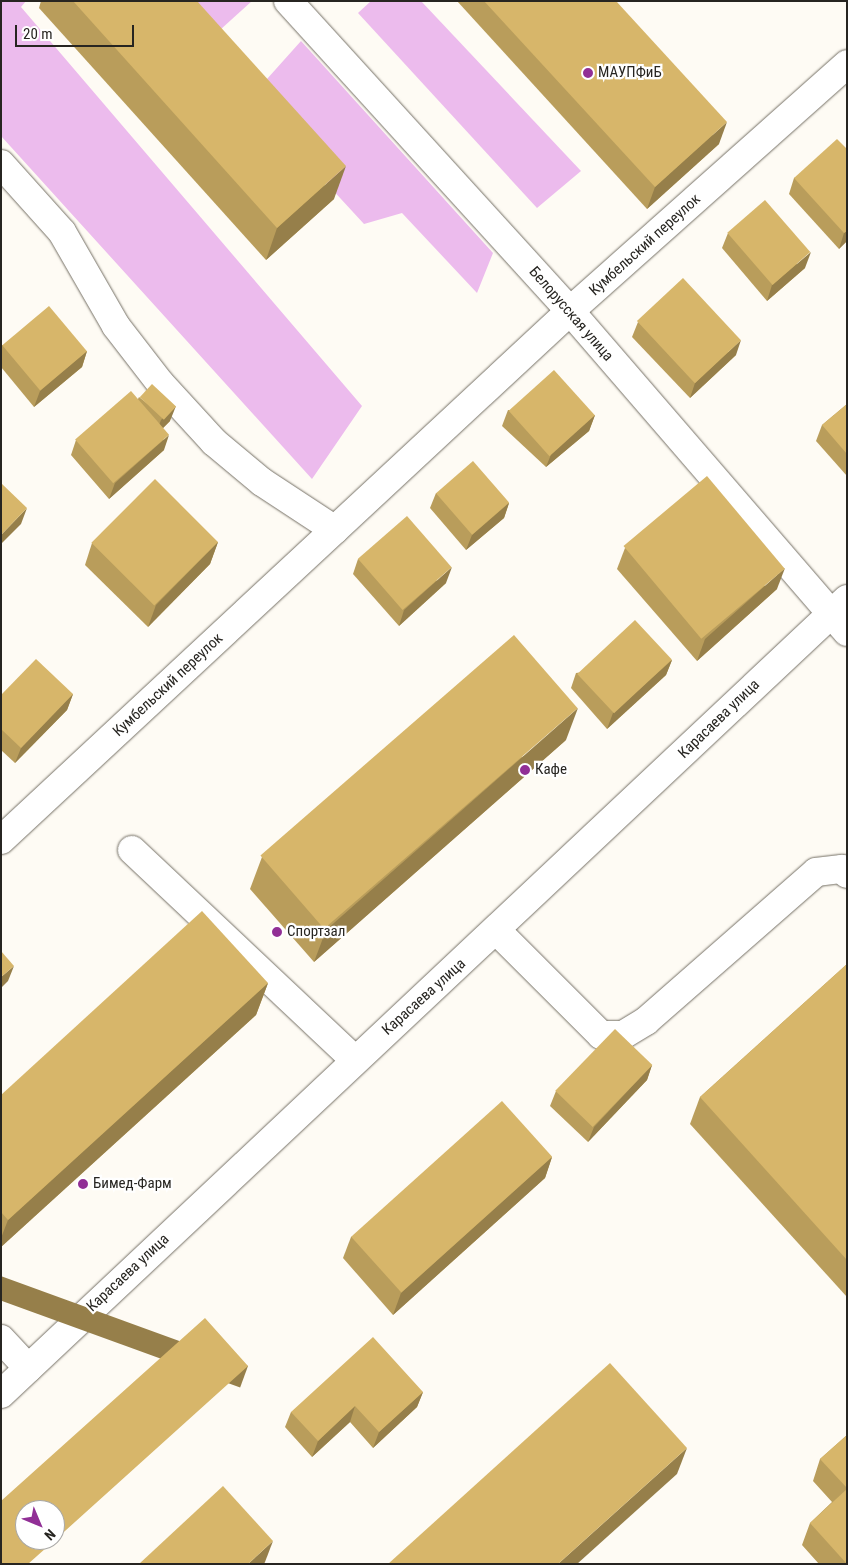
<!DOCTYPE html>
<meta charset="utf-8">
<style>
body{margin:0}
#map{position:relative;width:848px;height:1565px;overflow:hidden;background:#fefbf4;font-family:"Roboto Condensed",sans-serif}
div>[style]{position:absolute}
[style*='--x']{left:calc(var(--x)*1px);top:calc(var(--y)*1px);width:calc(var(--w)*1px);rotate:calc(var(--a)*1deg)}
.green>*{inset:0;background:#ecbbed}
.roads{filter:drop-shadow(0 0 1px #767166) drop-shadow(0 0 1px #767166)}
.minor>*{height:28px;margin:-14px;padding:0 14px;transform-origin:14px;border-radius:14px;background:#fff}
.wall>*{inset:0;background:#b99d5b}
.shaded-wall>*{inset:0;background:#967f4a;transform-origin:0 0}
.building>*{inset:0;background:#d7b66a;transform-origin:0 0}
.dots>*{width:14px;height:14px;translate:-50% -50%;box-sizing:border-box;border:2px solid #fff;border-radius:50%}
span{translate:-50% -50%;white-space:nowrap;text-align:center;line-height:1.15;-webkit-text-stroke:4.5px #fff;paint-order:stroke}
.poi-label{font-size:15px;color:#272521}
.left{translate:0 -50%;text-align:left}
.street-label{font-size:15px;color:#272521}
.frame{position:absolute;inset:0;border:2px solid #272521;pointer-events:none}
.north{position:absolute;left:15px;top:1500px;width:50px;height:50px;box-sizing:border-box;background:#fff;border:1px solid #a9a8a6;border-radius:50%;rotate:135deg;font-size:14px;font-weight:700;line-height:20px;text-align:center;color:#272521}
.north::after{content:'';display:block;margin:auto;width:18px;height:22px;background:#912f96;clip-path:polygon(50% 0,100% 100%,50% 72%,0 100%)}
.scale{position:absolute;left:15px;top:25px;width:119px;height:22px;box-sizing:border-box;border:2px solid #272521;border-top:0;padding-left:6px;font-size:15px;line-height:18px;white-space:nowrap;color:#272521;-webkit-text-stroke:4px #fff;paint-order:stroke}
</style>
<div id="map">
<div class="green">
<div style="clip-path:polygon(1px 1px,26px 1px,21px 7px,362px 406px,312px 479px,1px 136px)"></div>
<div style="clip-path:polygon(172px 1px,252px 1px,210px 39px)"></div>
<div style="clip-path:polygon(371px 1px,421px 1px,581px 171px,537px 208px,358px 13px)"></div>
<div style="clip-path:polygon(301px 41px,493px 253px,477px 293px,402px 213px,364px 224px,249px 99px)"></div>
</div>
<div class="roads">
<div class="minor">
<div style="--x:288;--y:1;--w:419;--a:47.7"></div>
<div style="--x:570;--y:311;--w:424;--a:49.2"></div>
<div style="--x:1;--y:164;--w:91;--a:48.1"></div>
<div style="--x:62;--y:232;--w:108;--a:60.1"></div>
<div style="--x:116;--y:326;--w:72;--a:52.3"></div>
<div style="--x:160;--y:383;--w:80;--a:47.5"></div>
<div style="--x:214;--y:442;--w:62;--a:39.8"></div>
<div style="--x:262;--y:482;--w:87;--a:33.3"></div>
<div style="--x:1;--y:840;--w:777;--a:-42.91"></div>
<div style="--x:570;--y:311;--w:371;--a:-41.7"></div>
<div style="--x:132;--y:850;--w:306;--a:43.3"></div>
<div style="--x:497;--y:931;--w:147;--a:45"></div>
<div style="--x:601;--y:1035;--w:22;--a:0"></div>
<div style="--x:623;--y:1035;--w:27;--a:-31"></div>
<div style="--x:646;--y:1021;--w:226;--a:-41.2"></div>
<div style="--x:816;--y:872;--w:26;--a:-7"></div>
<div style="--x:842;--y:869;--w:7;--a:45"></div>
<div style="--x:1;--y:1339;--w:40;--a:47"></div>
<div style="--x:1;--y:1394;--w:1161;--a:-43.22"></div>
</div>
</div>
<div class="wall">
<div style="clip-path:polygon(41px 1px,197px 1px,334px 199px,266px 260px,39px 8px)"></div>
<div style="clip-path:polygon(457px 1px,616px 1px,719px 144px,647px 209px)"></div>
<div style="clip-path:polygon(847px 149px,847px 241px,839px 249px,789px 194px,794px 178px)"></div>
<div style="clip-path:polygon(728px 233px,805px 268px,767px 301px,722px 248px)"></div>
<div style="clip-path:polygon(638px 322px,736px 355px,690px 398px,632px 337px)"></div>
<div style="clip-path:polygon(2px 345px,87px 351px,82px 367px,34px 407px,1px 367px)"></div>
<div style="clip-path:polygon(139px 397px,170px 421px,163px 428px,164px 450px,109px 499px,71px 455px,76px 440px,138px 399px)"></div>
<div style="clip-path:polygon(847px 404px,847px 476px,816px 441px,822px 425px)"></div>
<div style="clip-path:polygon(508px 410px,595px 415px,589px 431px,546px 467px,502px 426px)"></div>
<div style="clip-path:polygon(436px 493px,509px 503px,504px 518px,466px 550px,430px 508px)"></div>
<div style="clip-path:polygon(218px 542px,210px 564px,148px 627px,85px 565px,92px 543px)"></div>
<div style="clip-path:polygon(625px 548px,777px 589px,697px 661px,617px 569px)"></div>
<div style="clip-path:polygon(358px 559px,446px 583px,399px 626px,353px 574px)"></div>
<div style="clip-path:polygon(672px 660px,666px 675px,607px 729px,571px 688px,576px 673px)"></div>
<div style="clip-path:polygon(73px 694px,67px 710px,15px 763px,1px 750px,1px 695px)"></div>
<div style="clip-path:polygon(566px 740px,314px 962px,250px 889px,262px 857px)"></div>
<div style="clip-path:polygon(847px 964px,847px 1297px,690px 1124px,700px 1097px)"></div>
<div style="clip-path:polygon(268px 983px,256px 1015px,1px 1247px,1px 1095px)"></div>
<div style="clip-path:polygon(652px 1065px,647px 1080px,588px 1142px,550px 1106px,556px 1091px)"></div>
<div style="clip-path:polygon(552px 1157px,545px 1178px,393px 1315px,343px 1258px,351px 1237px)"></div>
<div style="clip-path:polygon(423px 1392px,417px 1407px,373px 1448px,350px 1422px,312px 1457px,285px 1427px,291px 1412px)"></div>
<div style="clip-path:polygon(847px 1435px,847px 1564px,819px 1564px,802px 1545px,810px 1523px,832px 1502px,813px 1481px,820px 1459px)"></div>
</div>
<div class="shaded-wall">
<div style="clip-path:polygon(727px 122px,719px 144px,647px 209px,655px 187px)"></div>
<div style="clip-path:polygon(346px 166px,334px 199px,266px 260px,277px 228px)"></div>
<div style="clip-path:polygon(847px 231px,847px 241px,839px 249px,844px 233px)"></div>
<div style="clip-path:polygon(811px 252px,805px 268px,767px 301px,772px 285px)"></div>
<div style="clip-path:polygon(741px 340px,736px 355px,690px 398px,695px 383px)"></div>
<div style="clip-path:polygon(87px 351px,82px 367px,34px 407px,40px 391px)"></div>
<div style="clip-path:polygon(176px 406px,170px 421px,155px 436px,161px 420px)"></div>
<div style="clip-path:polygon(595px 415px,589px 431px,546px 467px,552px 452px)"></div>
<div style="clip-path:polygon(169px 435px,164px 450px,109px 499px,115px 483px)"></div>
<div style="clip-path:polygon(509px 503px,504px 518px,466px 550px,472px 535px)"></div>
<div style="clip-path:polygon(27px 508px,21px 524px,1px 544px,1px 535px)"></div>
<div style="clip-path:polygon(218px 542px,210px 564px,148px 627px,156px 605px)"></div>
<div style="clip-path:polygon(452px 567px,446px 583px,399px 626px,404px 610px)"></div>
<div style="clip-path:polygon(785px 568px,777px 589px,697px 661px,705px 639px)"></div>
<div style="clip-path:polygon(672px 660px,666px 675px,607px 729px,613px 713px)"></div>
<div style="clip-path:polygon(73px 694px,67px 710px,15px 763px,21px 748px)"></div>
<div style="clip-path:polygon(578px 708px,566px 740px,314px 962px,326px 930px)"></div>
<div style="clip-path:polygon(14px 966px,8px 981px,1px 988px,1px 977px)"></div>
<div style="clip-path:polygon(268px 983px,256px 1015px,1px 1247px,1px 1238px,8px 1220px)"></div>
<div style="clip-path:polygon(652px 1065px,647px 1080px,588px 1142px,594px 1127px)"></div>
<div style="clip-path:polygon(552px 1157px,545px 1178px,393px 1315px,401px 1293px)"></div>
<div style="left:248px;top:1366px;width:23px;height:296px;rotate:110deg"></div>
<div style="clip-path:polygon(423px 1392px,417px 1407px,373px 1448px,379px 1432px)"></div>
<div style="clip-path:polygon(355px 1406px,350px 1422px,312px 1457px,318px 1441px)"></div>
<div style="clip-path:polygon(687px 1448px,677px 1474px,577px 1564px,558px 1564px)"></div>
<div style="clip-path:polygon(273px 1541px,265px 1562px,264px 1564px,248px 1564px)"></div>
</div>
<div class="building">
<div style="clip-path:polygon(73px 1px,197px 1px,346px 166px,277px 228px)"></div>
<div style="clip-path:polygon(484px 1px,616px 1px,727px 122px,655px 187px)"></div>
<div style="clip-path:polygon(837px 139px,847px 149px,847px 231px,844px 233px,794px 178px)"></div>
<div style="left:765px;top:200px;width:69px;height:50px;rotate:49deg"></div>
<div style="left:683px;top:278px;width:85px;height:63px;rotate:47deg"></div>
<div style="left:49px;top:306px;width:59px;height:61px;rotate:50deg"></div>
<div style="left:554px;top:370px;width:61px;height:61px;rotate:48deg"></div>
<div style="left:152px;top:384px;width:33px;height:18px;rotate:43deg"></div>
<div style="left:131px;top:391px;width:58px;height:74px;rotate:49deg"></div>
<div style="clip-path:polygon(847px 404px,847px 454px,822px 425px)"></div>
<div style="left:473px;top:461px;width:55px;height:49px;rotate:49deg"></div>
<div style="left:707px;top:476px;width:121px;height:109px;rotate:50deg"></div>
<div style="left:155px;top:479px;width:89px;height:90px;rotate:45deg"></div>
<div style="clip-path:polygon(1px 483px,27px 508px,1px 535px)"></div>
<div style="left:407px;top:516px;width:68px;height:65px;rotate:49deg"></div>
<div style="left:635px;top:620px;width:54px;height:79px;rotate:47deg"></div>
<div style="left:514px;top:635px;width:97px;height:336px;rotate:49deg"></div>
<div style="clip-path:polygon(36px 659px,73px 694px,21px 748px,1px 729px,1px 695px)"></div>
<div style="clip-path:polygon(202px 911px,268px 983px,8px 1220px,1px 1212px,1px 1095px)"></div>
<div style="clip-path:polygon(1px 951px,14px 966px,1px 977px)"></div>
<div style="clip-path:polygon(847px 964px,847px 1260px,700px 1097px)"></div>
<div style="left:615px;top:1029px;width:52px;height:86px;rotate:44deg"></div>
<div style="left:502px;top:1101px;width:75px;height:203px;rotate:48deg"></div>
<div style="clip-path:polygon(205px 1318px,248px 1366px,55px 1540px,55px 1510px,25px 1510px,25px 1540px,55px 1540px,28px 1564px,1px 1564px,1px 1501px)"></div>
<div style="clip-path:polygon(373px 1337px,423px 1392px,379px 1432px,355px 1406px,318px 1441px,291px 1412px)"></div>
<div style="clip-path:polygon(610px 1363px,687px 1448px,558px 1564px,388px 1564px)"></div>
<div style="clip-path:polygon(847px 1435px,847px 1488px,820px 1459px)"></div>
<div style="clip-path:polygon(223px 1486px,273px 1541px,248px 1564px,139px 1564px)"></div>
<div style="clip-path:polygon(847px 1489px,847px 1564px,810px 1523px)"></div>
</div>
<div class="dots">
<div style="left:588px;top:73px;background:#912f96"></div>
<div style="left:525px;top:770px;background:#912f96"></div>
<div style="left:277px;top:932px;background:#912f96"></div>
<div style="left:83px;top:1184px;background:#912f96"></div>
</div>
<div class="poi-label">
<span class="left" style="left:598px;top:73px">МАУПФиБ</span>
<span class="left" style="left:535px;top:770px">Кафе</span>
<span class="left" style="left:287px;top:932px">Спортзал</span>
<span class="left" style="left:93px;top:1184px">Бимед-Фарм</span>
</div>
<div class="street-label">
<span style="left:645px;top:245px;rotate:-42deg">Кумбельский переулок</span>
<span style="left:571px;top:314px;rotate:49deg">Белорусская улица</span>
<span style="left:168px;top:685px;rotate:-43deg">Кумбельский переулок</span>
<span style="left:719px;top:719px;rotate:-44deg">Карасаева улица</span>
<span style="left:424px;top:997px;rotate:-42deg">Карасаева улица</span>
<span style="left:128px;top:1273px;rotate:-43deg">Карасаева улица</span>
</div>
<div class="frame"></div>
<div class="north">N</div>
<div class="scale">20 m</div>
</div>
